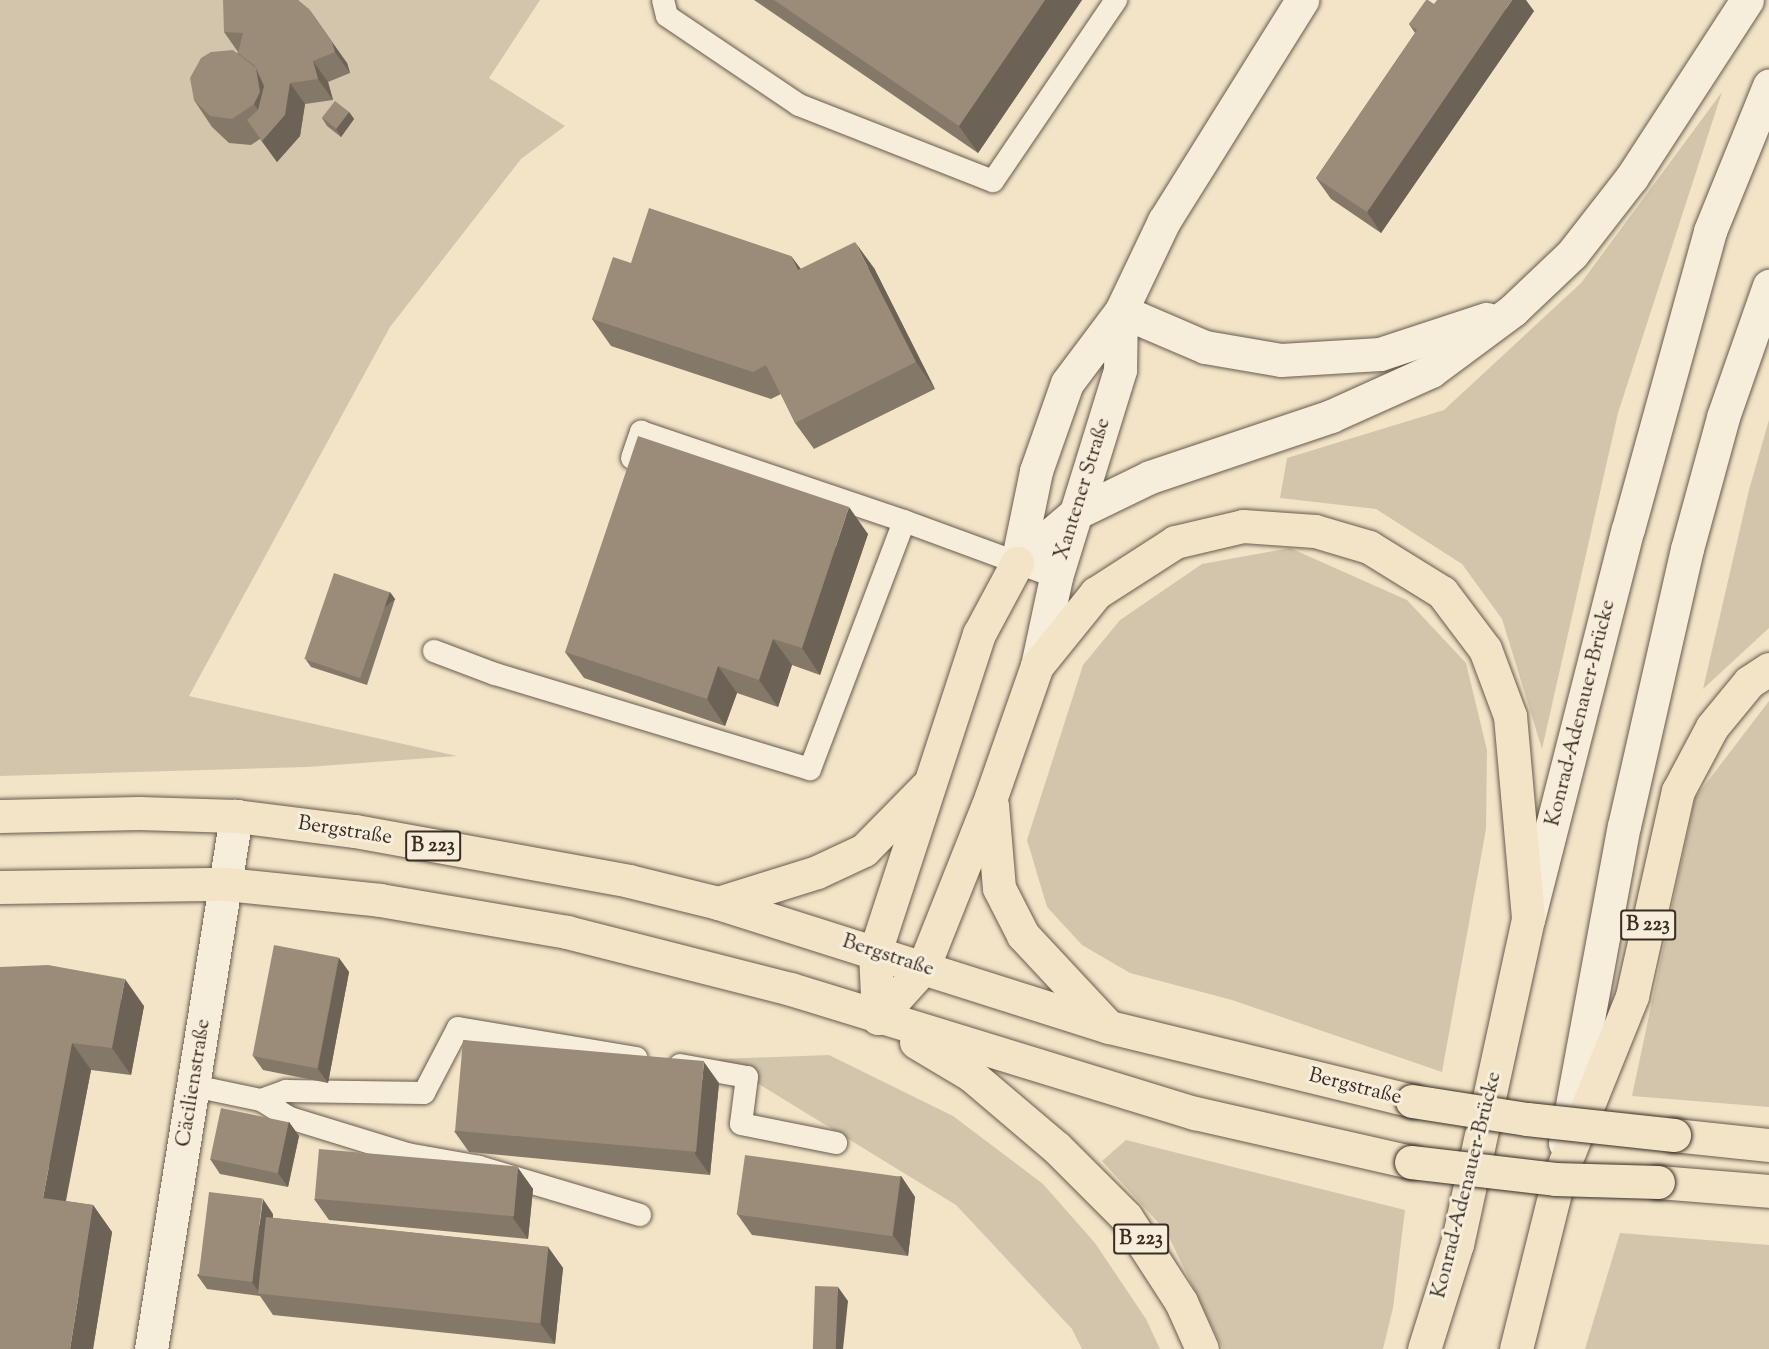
<!DOCTYPE html>
<meta charset="utf-8">
<style>
body{margin:0}
#map{position:relative;width:1769px;height:1349px;overflow:hidden;background:#f3e4c8;font-family:"Sorts Mill Goudy",serif}
div>[style]{position:absolute}
[style*='--x']{left:calc(var(--x)*1px);top:calc(var(--y)*1px);width:calc(var(--w)*1px);rotate:calc(var(--a)*1deg)}
.green>*{inset:0;background:#d3c5ac}
.roads{filter:drop-shadow(0 0 2px #685b4d) drop-shadow(0 0 2px #685b4d)}
.lane>*{height:22px;margin:-11px;padding:0 11px;transform-origin:11px;border-radius:11px;background:#f7eddb}
.street>*{height:33px;margin:-16.5px;padding:0 16.5px;transform-origin:16.5px;border-radius:16.5px;background:#f7eddb}
.secondary>*{height:33px;margin:-16.5px;padding:0 16.5px;transform-origin:16.5px;border-radius:16.5px;background:#f7eddb}
.primary>*{height:33px;margin:-16.5px;padding:0 16.5px;transform-origin:16.5px;border-radius:16.5px;background:#f3e4c8}
.bridges{filter:drop-shadow(0 0 2px #392d24) drop-shadow(0 0 2px #392d24)}
.primary-bridge>*{height:33px;margin:-16.5px;padding:0 16.5px;transform-origin:16.5px;border-radius:16.5px;background:#f3e4c8}
.wall>*{inset:0;background:#847868}
.shaded-wall>*{inset:0;background:#6c6255;transform-origin:0 0}
.building>*{inset:0;background:#9a8c79;transform-origin:0 0}
span{translate:-50% -50%;white-space:nowrap;text-align:center;line-height:1.15;-webkit-text-stroke:6px #f7eddb;paint-order:stroke}
.shield-label span{padding:2px 4px;background:#f7eddb;border:2px solid;border-radius:4px;-webkit-text-stroke-width:0}
.shield-label{font-size:20px;color:#392d24;font-weight:700}
.street-label{font-size:21px;color:#392d24}
</style>
<div id="map">
<div class="green">
<div style="clip-path:polygon(0 0,540px 0,489px 78px,565px 126px,521px 159px,390px 327px,189px 696px,457px 756px,307px 767px,0 776px)"></div>
<div style="clip-path:polygon(1722px 92px,1618px 413px,1542px 749px,1502px 619px,1462px 564px,1376px 509px,1280px 498px,1287px 458px,1444px 410px,1581px 283px)"></div>
<div style="clip-path:polygon(1769px 420px,1769px 628px,1703px 689px,1749px 490px)"></div>
<div style="clip-path:polygon(1290px 548px,1407px 600px,1466px 663px,1487px 750px,1486px 829px,1442px 1072px,1232px 1000px,1130px 973px,1082px 945px,1047px 907px,1027px 840px,1083px 665px,1120px 620px,1202px 564px)"></div>
<div style="clip-path:polygon(1769px 701px,1769px 1107px,1632px 1096px,1695px 798px)"></div>
<div style="clip-path:polygon(829px 1055px,953px 1116px,1043px 1184px,1095px 1243px,1146px 1319px,1160px 1349px,1082px 1349px,1072px 1329px,956px 1205px,718px 1059px)"></div>
<div style="clip-path:polygon(1126px 1140px,1405px 1210px,1393px 1308px,1383px 1349px,1223px 1349px,1166px 1231px,1102px 1161px)"></div>
<div style="clip-path:polygon(1620px 1233px,1769px 1245px,1769px 1349px,1585px 1349px)"></div>
</div>
<div class="roads">
<div class="lane">
<div style="--x:663;--y:0;--w:16;--a:76"></div>
<div style="--x:667;--y:16;--w:159;--a:34"></div>
<div style="--x:799;--y:105;--w:208;--a:21.4"></div>
<div style="--x:993;--y:181;--w:219;--a:-55.8"></div>
<div style="--x:632;--y:458;--w:28;--a:-71"></div>
<div style="--x:641;--y:432;--w:278;--a:18.7"></div>
<div style="--x:434;--y:651;--w:65;--a:20.7"></div>
<div style="--x:495;--y:674;--w:329;--a:16.8"></div>
<div style="--x:810;--y:769;--w:265;--a:-69.2"></div>
<div style="--x:904;--y:521;--w:162;--a:20.2"></div>
<div style="--x:680;--y:1065;--w:68;--a:10.2"></div>
<div style="--x:747;--y:1077;--w:47;--a:97.3"></div>
<div style="--x:741;--y:1124;--w:97;--a:11.3"></div>
<div style="--x:194;--y:1086;--w:68;--a:11.8"></div>
<div style="--x:261;--y:1100;--w:34;--a:32"></div>
<div style="--x:290;--y:1118;--w:122;--a:17.1"></div>
<div style="--x:407;--y:1154;--w:73;--a:10.2"></div>
<div style="--x:479;--y:1167;--w:168;--a:16.6"></div>
<div style="--x:261;--y:1100;--w:27;--a:-20"></div>
<div style="--x:286;--y:1091;--w:138;--a:0.8"></div>
<div style="--x:424;--y:1093;--w:73;--a:-62.4"></div>
<div style="--x:458;--y:1028;--w:181;--a:9.6"></div>
</div>
<div class="street">
<div style="--x:1017;--y:563;--w:94;--a:-78.3"></div>
<div style="--x:1036;--y:471;--w:93;--a:-70.6"></div>
<div style="--x:1067;--y:383;--w:90;--a:-53.1"></div>
<div style="--x:1121;--y:311;--w:100;--a:-64.5"></div>
<div style="--x:1164;--y:221;--w:261;--a:-58"></div>
<div style="--x:1037;--y:666;--w:91;--a:-77.9"></div>
<div style="--x:1056;--y:577;--w:217;--a:-72.8"></div>
<div style="--x:1120;--y:370;--w:59;--a:-89"></div>
<div style="--x:151;--y:1349;--w:540;--a:-80.94"></div>
</div>
<div class="secondary">
<div style="--x:1121;--y:311;--w:91;--a:23.2"></div>
<div style="--x:1205;--y:347;--w:77;--a:9.7"></div>
<div style="--x:1281;--y:360;--w:99;--a:-3.5"></div>
<div style="--x:1380;--y:354;--w:112;--a:-18.3"></div>
<div style="--x:1017;--y:563;--w:77;--a:-40.3"></div>
<div style="--x:1076;--y:513;--w:82;--a:-25.9"></div>
<div style="--x:1150;--y:477;--w:191;--a:-18.6"></div>
<div style="--x:1331;--y:416;--w:110;--a:-24.2"></div>
<div style="--x:1431;--y:371;--w:102;--a:-36.6"></div>
<div style="--x:1513;--y:310;--w:81;--a:-43.5"></div>
<div style="--x:1572;--y:254;--w:98;--a:-52.1"></div>
<div style="--x:1632;--y:177;--w:211;--a:-57"></div>
<div style="--x:1529;--y:916;--w:399;--a:-75.7"></div>
<div style="--x:1628;--y:529;--w:309;--a:-74.6"></div>
<div style="--x:1710;--y:231;--w:157;--a:-67.9"></div>
<div style="--x:1565;--y:1143;--w:322;--a:-79.5"></div>
<div style="--x:1624;--y:826;--w:284;--a:-77.2"></div>
<div style="--x:1687;--y:549;--w:137;--a:-74.7"></div>
<div style="--x:1723;--y:417;--w:139;--a:-70.7"></div>
</div>
<div class="primary">
<div style="--x:992;--y:805;--w:83;--a:85.2"></div>
<div style="--x:999;--y:888;--w:53;--a:62.9"></div>
<div style="--x:1023;--y:935;--w:125;--a:47"></div>
<div style="--x:0;--y:816;--w:139;--a:-1.2"></div>
<div style="--x:139;--y:813;--w:97;--a:1.8"></div>
<div style="--x:236;--y:816;--w:120;--a:7.2"></div>
<div style="--x:355;--y:831;--w:279;--a:10.3"></div>
<div style="--x:629;--y:881;--w:92;--a:13.9"></div>
<div style="--x:718;--y:903;--w:410;--a:17.6"></div>
<div style="--x:1109;--y:1027;--w:312;--a:13.7"></div>
<div style="--x:0;--y:887;--w:226;--a:-0.8"></div>
<div style="--x:226;--y:884;--w:155;--a:5.9"></div>
<div style="--x:380;--y:900;--w:190;--a:9.7"></div>
<div style="--x:567;--y:932;--w:231;--a:14.3"></div>
<div style="--x:791;--y:989;--w:423;--a:17.1"></div>
<div style="--x:1195;--y:1113;--w:221;--a:12.8"></div>
<div style="--x:718;--y:903;--w:104;--a:-17.4"></div>
<div style="--x:817;--y:872;--w:52;--a:-25.1"></div>
<div style="--x:864;--y:850;--w:88;--a:-45.5"></div>
<div style="--x:878;--y:1018;--w:67;--a:-48"></div>
<div style="--x:923;--y:968;--w:184;--a:-68.3"></div>
<div style="--x:991;--y:797;--w:139;--a:-70.7"></div>
<div style="--x:1037;--y:666;--w:94;--a:-51.1"></div>
<div style="--x:1096;--y:593;--w:94;--a:-32.8"></div>
<div style="--x:1175;--y:542;--w:70;--a:-13.2"></div>
<div style="--x:1243;--y:526;--w:72;--a:4"></div>
<div style="--x:1315;--y:531;--w:56;--a:16.5"></div>
<div style="--x:1369;--y:547;--w:86;--a:31.7"></div>
<div style="--x:1442;--y:592;--w:71;--a:53"></div>
<div style="--x:1485;--y:649;--w:72;--a:69.5"></div>
<div style="--x:1510;--y:716;--w:204;--a:84.9"></div>
<div style="--x:1528;--y:919;--w:333;--a:102.3"></div>
<div style="--x:1457;--y:1244;--w:110;--a:107.4"></div>
<div style="--x:878;--y:1018;--w:66;--a:-92.6"></div>
<div style="--x:875;--y:952;--w:335;--a:-71.9"></div>
<div style="--x:979;--y:634;--w:81;--a:-61.8"></div>
<div style="--x:916;--y:1042;--w:64;--a:31"></div>
<div style="--x:971;--y:1075;--w:111;--a:40.3"></div>
<div style="--x:1056;--y:1147;--w:99;--a:45"></div>
<div style="--x:1126;--y:1217;--w:101;--a:57.1"></div>
<div style="--x:1181;--y:1302;--w:51;--a:65.9"></div>
<div style="--x:1674;--y:1135;--w:96;--a:6"></div>
<div style="--x:1658;--y:1182;--w:111;--a:4.6"></div>
<div style="--x:1516;--y:1349;--w:177;--a:-76"></div>
<div style="--x:1559;--y:1177;--w:195;--a:-68"></div>
<div style="--x:1632;--y:996;--w:210;--a:-77.4"></div>
<div style="--x:1678;--y:791;--w:72;--a:-62"></div>
<div style="--x:1712;--y:727;--w:58;--a:-50.6"></div>
<div style="--x:1749;--y:682;--w:24;--a:-33"></div>
</div>
</div>
<div class="bridges">
<div class="primary-bridge">
<div style="--x:1412;--y:1101;--w:116;--a:8.9"></div>
<div style="--x:1527;--y:1119;--w:148;--a:6.2"></div>
<div style="--x:1411;--y:1162;--w:145;--a:6.7"></div>
<div style="--x:1555;--y:1179;--w:103;--a:1.7"></div>
</div>
</div>
<div class="wall">
<div style="clip-path:polygon(298px 0,347px 63px,350px 73px,328px 82px,333px 100px,305px 104px,300px 136px,277px 162px,260px 139px,251px 145px,229px 143px,212px 127px,194px 100px,238px 52px,224px 32px)"></div>
<div style="clip-path:polygon(754px 0,1082px 0,978px 153px)"></div>
<div style="clip-path:polygon(1434px 4px,1534px 11px,1381px 233px,1331px 199px,1316px 178px,1415px 33px,1409px 24px)"></div>
<div style="clip-path:polygon(349px 112px,354px 119px,341px 137px,327px 126px,322px 118px)"></div>
<div style="clip-path:polygon(791px 256px,801px 269px,874px 268px,935px 389px,814px 449px,795px 423px,781px 394px,771px 399px,611px 346px,592px 319px,631px 263px)"></div>
<div style="clip-path:polygon(868px 534px,820px 675px,792px 665px,778px 707px,737px 693px,725px 726px,584px 678px,565px 652px)"></div>
<div style="clip-path:polygon(395px 599px,367px 685px,311px 667px,306px 660px)"></div>
<div style="clip-path:polygon(339px 958px,349px 972px,328px 1083px,263px 1070px,253px 1056px)"></div>
<div style="clip-path:polygon(0 967px,144px 1006px,131px 1075px,91px 1070px,66px 1201px,93px 1205px,112px 1232px,93px 1349px)"></div>
<div style="clip-path:polygon(719px 1083px,710px 1175px,469px 1152px,454px 1131px)"></div>
<div style="clip-path:polygon(289px 1122px,299px 1136px,288px 1187px,220px 1174px,210px 1159px)"></div>
<div style="clip-path:polygon(518px 1168px,533px 1189px,528px 1239px,329px 1220px,314px 1199px)"></div>
<div style="clip-path:polygon(901px 1176px,915px 1197px,908px 1256px,752px 1235px,737px 1214px)"></div>
<div style="clip-path:polygon(273px 1214px,273px 1218px,548px 1247px,563px 1268px,555px 1344px,273px 1315px,260px 1296px,207px 1289px,197px 1275px)"></div>
</div>
<div class="shaded-wall">
<div style="clip-path:polygon(1045px 0,1082px 0,978px 153px,959px 126px)"></div>
<div style="clip-path:polygon(1512px 0,1526px 0,1534px 11px,1381px 233px,1367px 212px)"></div>
<div style="clip-path:polygon(309px 9px,347px 63px,350px 73px,335px 52px)"></div>
<div style="clip-path:polygon(313px 61px,328px 82px,333px 100px,318px 79px)"></div>
<div style="clip-path:polygon(256px 68px,290px 83px,305px 104px,300px 136px,277px 162px,262px 141px,272px 130px,254px 104px)"></div>
<div style="clip-path:polygon(349px 112px,354px 119px,341px 137px,336px 129px)"></div>
<div style="clip-path:polygon(855px 242px,874px 268px,935px 389px,916px 362px)"></div>
<div style="clip-path:polygon(791px 256px,810px 282px,798px 270px)"></div>
<div style="clip-path:polygon(849px 507px,868px 534px,820px 675px,802px 648px)"></div>
<div style="left:390px;top:592px;width:9px;height:90px;rotate:54deg"></div>
<div style="clip-path:polygon(773px 639px,792px 665px,778px 707px,759px 680px)"></div>
<div style="clip-path:polygon(718px 666px,737px 693px,725px 726px,707px 699px)"></div>
<div style="clip-path:polygon(339px 958px,349px 972px,328px 1083px,318px 1069px)"></div>
<div style="clip-path:polygon(125px 979px,144px 1006px,131px 1075px,112px 1048px)"></div>
<div style="clip-path:polygon(72px 1043px,91px 1070px,61px 1224px,43px 1198px)"></div>
<div style="clip-path:polygon(704px 1062px,719px 1083px,710px 1175px,695px 1154px)"></div>
<div style="clip-path:polygon(289px 1122px,299px 1136px,288px 1187px,278px 1173px)"></div>
<div style="clip-path:polygon(518px 1168px,533px 1189px,528px 1239px,513px 1218px)"></div>
<div style="clip-path:polygon(901px 1176px,915px 1197px,908px 1256px,893px 1235px)"></div>
<div style="clip-path:polygon(263px 1199px,273px 1214px,262px 1294px,260px 1294px,252px 1282px)"></div>
<div style="clip-path:polygon(93px 1205px,112px 1232px,93px 1349px,70px 1349px)"></div>
<div style="clip-path:polygon(548px 1247px,563px 1268px,555px 1344px,540px 1323px)"></div>
<div style="clip-path:polygon(838px 1287px,848px 1301px,843px 1349px,831px 1349px)"></div>
</div>
<div class="building">
<div style="clip-path:polygon(223px 0,298px 0,309px 9px,332px 42px,335px 52px,313px 61px,318px 79px,290px 83px,285px 115px,262px 141px,247px 120px,258px 110px,264px 86px,255px 66px,238px 53px,243px 33px,224px 32px)"></div>
<div style="clip-path:polygon(774px 0,1045px 0,959px 126px)"></div>
<div style="clip-path:polygon(1426px 0,1428px 0,1434px 4px,1437px 0,1512px 0,1367px 212px,1316px 178px,1417px 30px,1409px 24px)"></div>
<div style="clip-path:polygon(233px 50px,256px 68px,260px 92px,254px 104px,232px 119px,210px 116px,194px 100px,190px 78px,201px 58px,211px 52px)"></div>
<div style="left:335px;top:101px;width:18px;height:21px;rotate:38deg"></div>
<div style="clip-path:polygon(649px 208px,791px 256px,798px 270px,855px 242px,916px 362px,795px 423px,766px 365px,753px 372px,592px 319px,613px 257px,631px 263px)"></div>
<div style="clip-path:polygon(638px 436px,849px 507px,802px 648px,773px 639px,759px 680px,718px 666px,707px 699px,565px 652px)"></div>
<div style="left:334px;top:573px;width:59px;height:91px;rotate:19deg"></div>
<div style="left:274px;top:945px;width:66px;height:113px;rotate:11deg"></div>
<div style="clip-path:polygon(48px 965px,125px 979px,112px 1048px,72px 1043px,43px 1198px,93px 1205px,70px 1349px,0 1349px,0 967px)"></div>
<div style="left:463px;top:1040px;width:242px;height:91px;rotate:5deg"></div>
<div style="left:221px;top:1108px;width:69px;height:52px;rotate:12deg"></div>
<div style="left:319px;top:1149px;width:200px;height:50px;rotate:5deg"></div>
<div style="left:745px;top:1155px;width:157px;height:60px;rotate:8deg"></div>
<div style="left:209px;top:1192px;width:54px;height:84px;rotate:7deg"></div>
<div style="left:266px;top:1217px;width:284px;height:77px;rotate:6deg"></div>
<div style="left:815px;top:1286px;width:23px;height:63px;rotate:2deg"></div>
</div>
<div class="shield-label">
<span style="left:433px;top:846px">B 223</span>
<span style="left:1648px;top:925px">B 223</span>
<span style="left:1141px;top:1239px">B 223</span>
</div>
<div class="street-label">
<span style="left:1083px;top:489px;rotate:-73deg">Xantener Straße</span>
<span style="left:1581px;top:713px;rotate:-76deg">Konrad-Adenauer-Brücke</span>
<span style="left:345px;top:831px;rotate:9deg">Bergstraße</span>
<span style="left:888px;top:956px;rotate:18deg">Bergstraße</span>
<span style="left:194px;top:1083px;rotate:-81deg">Cäcilienstraße</span>
<span style="left:1355px;top:1087px;rotate:14deg">Bergstraße</span>
<span style="left:1467px;top:1185px;rotate:-76deg">Konrad-Adenauer-Brücke</span>
</div>
</div>
